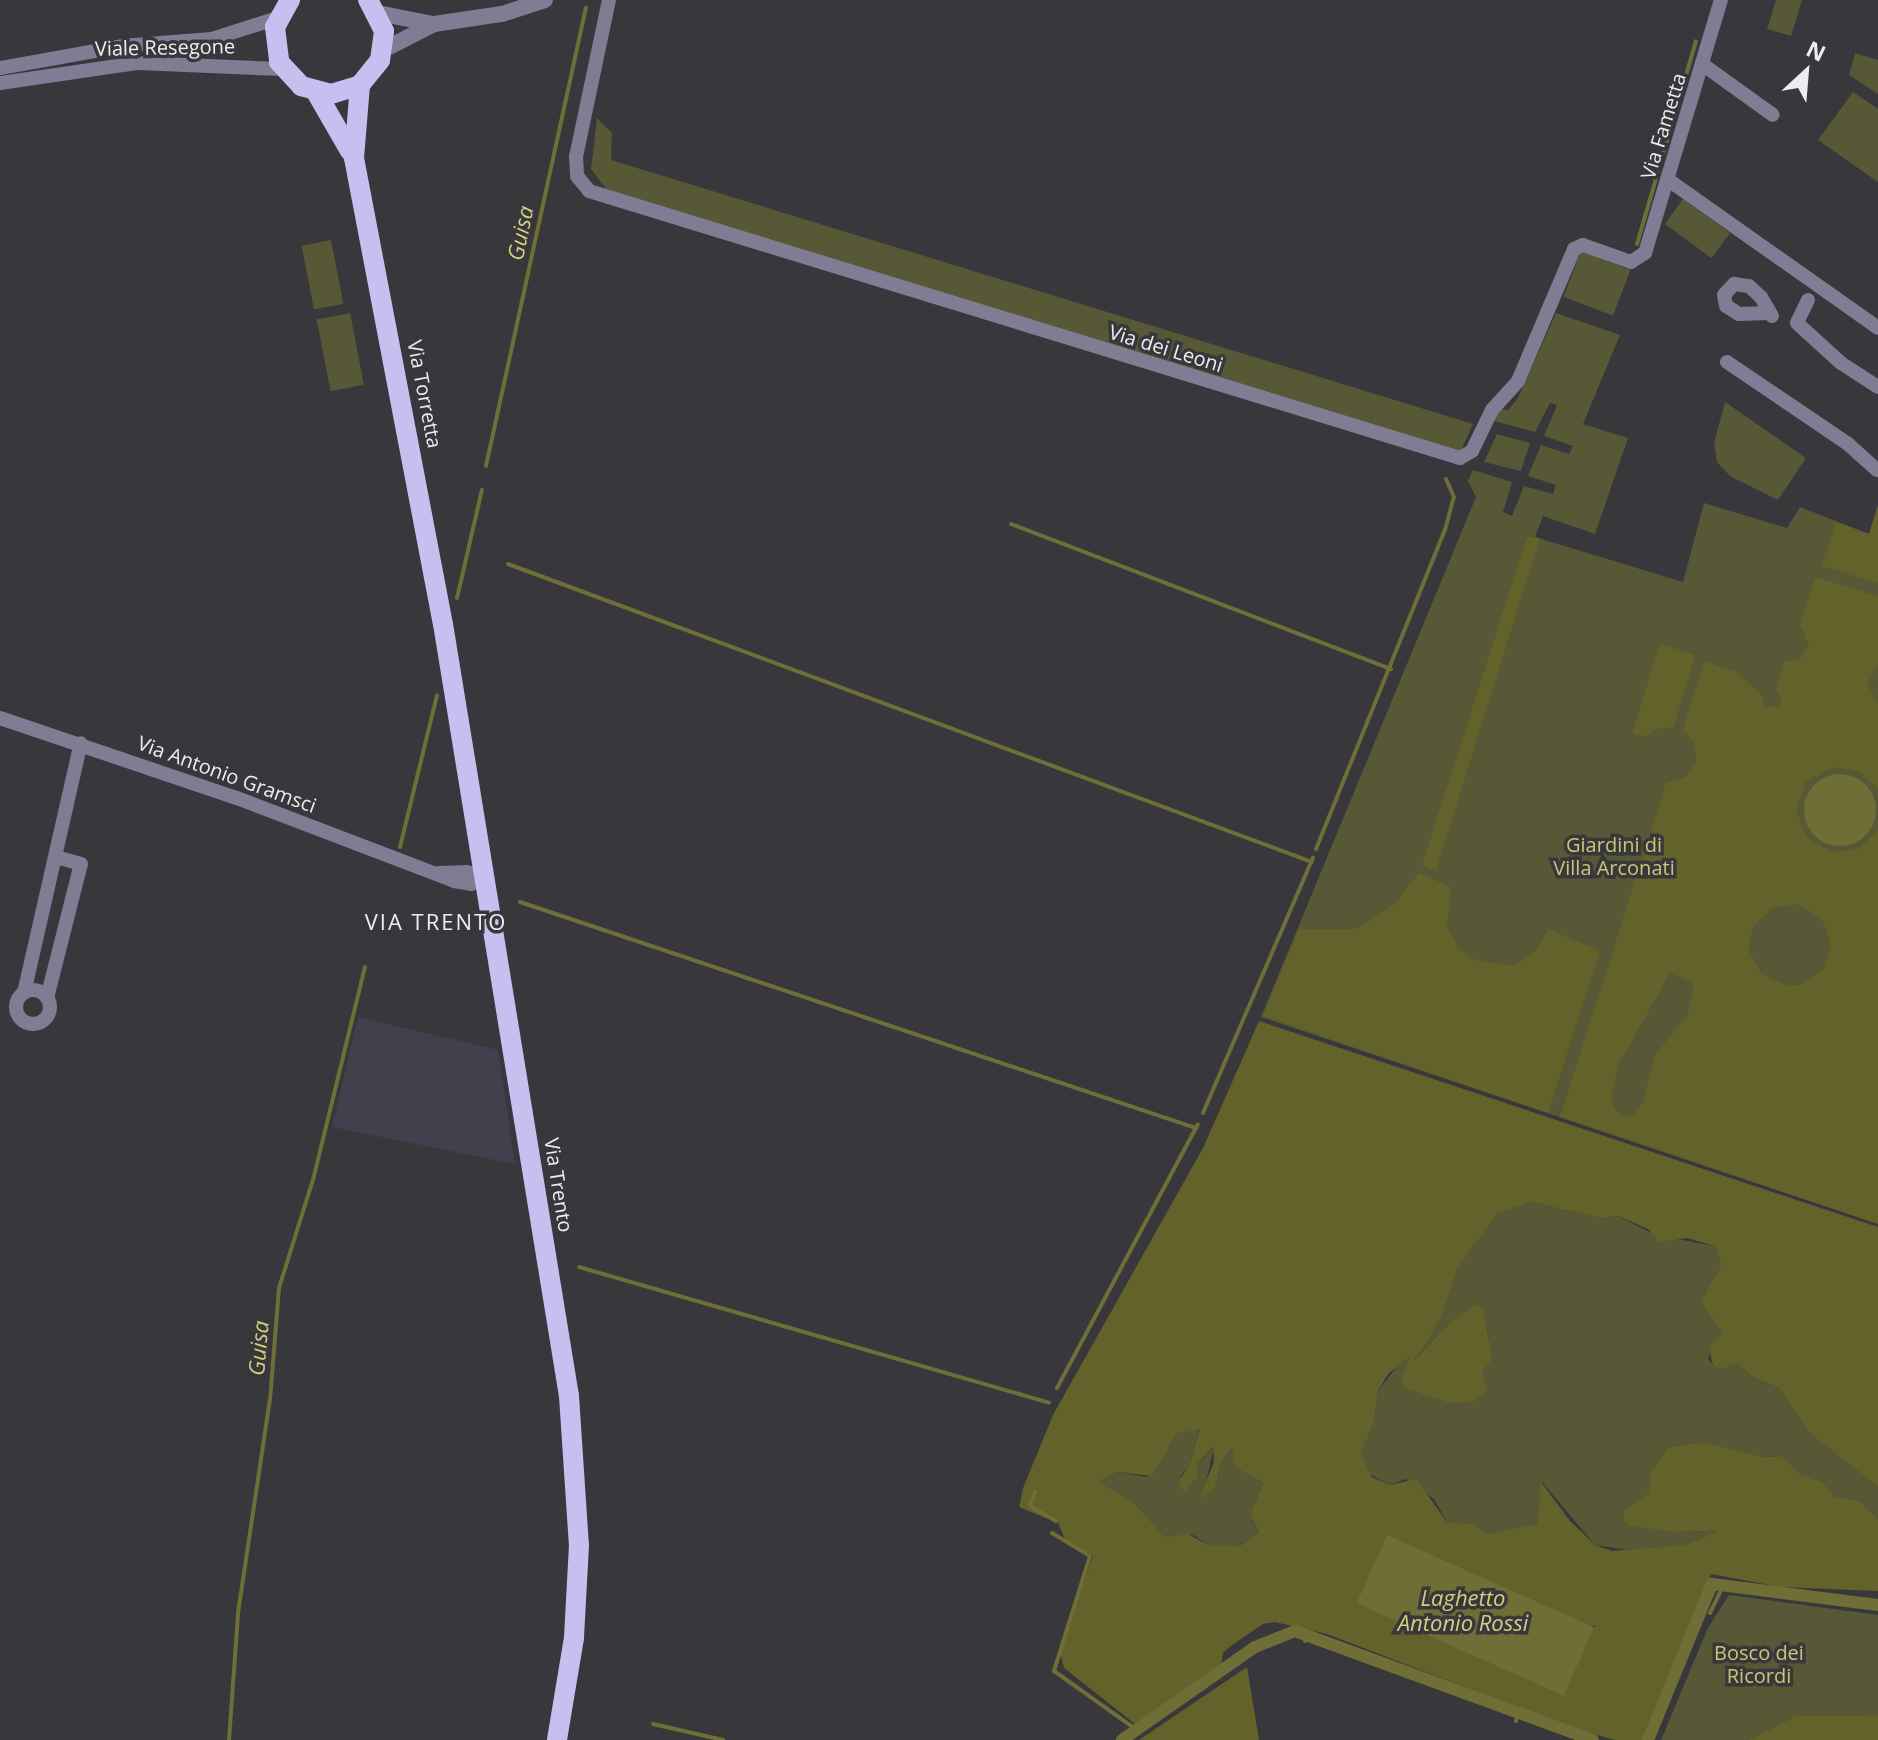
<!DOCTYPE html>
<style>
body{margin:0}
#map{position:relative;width:1878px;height:1740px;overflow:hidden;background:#38373c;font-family:"Open Sans",sans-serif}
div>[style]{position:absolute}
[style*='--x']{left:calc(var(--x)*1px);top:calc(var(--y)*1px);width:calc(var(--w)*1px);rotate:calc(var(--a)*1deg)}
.built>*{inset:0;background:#42404c}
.green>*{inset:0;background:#575835;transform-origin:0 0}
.forest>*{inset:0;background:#62622a}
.water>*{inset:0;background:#6e6e36;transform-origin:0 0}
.round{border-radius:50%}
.stream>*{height:4px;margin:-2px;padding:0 2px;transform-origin:2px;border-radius:2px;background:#6e6e36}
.canal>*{height:12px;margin:-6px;padding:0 6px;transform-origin:6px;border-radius:6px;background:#6e6e36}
.minor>*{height:14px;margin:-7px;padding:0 7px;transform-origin:7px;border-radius:7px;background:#7f7c93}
.minor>.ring{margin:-7px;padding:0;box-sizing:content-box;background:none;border:14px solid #7f7c93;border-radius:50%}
.tertiary>*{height:16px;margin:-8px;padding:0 8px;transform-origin:8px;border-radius:8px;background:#7f7c93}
.primary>*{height:20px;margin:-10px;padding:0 10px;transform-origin:10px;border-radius:10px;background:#c5c0ef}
span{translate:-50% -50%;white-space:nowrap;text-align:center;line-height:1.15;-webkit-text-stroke:7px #38373c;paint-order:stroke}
.street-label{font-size:20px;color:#ededf0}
.park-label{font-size:20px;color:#c7c874}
.water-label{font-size:22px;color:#cfd07b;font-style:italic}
.neighbourhood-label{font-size:22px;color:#ededf0;letter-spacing:2px}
.north{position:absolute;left:1766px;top:32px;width:80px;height:80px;-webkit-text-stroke:6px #38373c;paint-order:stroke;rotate:26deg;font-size:22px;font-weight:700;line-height:32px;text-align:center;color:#ededf0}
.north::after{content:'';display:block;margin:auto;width:28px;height:36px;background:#ededf0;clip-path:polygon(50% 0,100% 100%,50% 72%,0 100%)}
</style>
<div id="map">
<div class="built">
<div style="clip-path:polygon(358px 1017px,498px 1050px,515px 1164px,332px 1127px)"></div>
</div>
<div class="green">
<div style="clip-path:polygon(1776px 0,1802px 0,1791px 36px,1767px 29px)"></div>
<div style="clip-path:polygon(1855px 53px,1878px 60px,1878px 94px,1849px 75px)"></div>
<div style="clip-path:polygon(1853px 92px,1878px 109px,1878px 182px,1818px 140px)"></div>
<div style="clip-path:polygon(597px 118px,612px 133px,611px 160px,1473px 424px,1459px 455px,607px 190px,591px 169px)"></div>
<div style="left:1683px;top:199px;width:58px;height:31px;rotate:36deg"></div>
<div style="left:331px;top:240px;width:65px;height:30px;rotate:79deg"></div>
<div style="left:1581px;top:251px;width:53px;height:49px;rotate:21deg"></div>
<div style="left:350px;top:313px;width:73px;height:34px;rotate:79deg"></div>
<div style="clip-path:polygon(1556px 313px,1620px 335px,1583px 424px,1628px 438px,1595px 534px,1543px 516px,1535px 537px,1683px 582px,1704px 503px,1787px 528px,1800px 507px,1869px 534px,1878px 505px,1878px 1224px,1261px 1017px,1476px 497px,1468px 481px,1473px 470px,1512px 482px,1503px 512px,1512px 516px,1524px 486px,1553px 494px,1556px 485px,1528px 476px,1541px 445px,1569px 454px,1573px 446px,1544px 436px,1557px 405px,1550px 403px,1535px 432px,1494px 421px,1499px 409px,1508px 410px,1518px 398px)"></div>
<div style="clip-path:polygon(1725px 402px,1806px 458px,1778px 500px,1730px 476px,1717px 462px,1714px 443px)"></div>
<div style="clip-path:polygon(1497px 434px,1530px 443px,1521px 471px,1484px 462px)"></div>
<div style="clip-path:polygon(1532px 1202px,1599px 1218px,1618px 1216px,1655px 1235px,1715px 1246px,1721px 1265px,1701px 1301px,1722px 1334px,1708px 1358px,1713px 1365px,1738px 1363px,1750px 1376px,1779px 1388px,1809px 1433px,1878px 1487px,1878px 1519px,1861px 1501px,1834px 1496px,1823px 1482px,1801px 1475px,1782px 1456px,1764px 1457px,1706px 1442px,1668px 1447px,1650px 1472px,1649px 1492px,1624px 1510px,1623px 1519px,1675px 1532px,1717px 1531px,1685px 1545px,1635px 1551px,1595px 1545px,1542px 1482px,1537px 1524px,1488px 1535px,1474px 1524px,1447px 1522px,1434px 1499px,1406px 1479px,1390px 1485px,1366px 1472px,1361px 1455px,1374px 1422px,1378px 1391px,1402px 1360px,1412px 1355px,1402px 1374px,1482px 1372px,1489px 1339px,1484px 1310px,1453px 1319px,1412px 1363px,1441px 1319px,1457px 1270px,1497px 1212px)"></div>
<div style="clip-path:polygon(1200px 1428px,1189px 1466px,1180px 1477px,1194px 1483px,1197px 1464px,1214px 1447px,1205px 1486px,1215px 1488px,1222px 1460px,1233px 1449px,1235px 1466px,1264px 1483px,1252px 1520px,1259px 1532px,1238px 1546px,1210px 1546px,1193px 1535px,1165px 1537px,1133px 1501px,1099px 1482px,1116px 1472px,1147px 1477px,1176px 1434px)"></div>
<div style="clip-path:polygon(1729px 1595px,1878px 1615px,1878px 1715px,1795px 1716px,1748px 1740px,1661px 1740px,1708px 1628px)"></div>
</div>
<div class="forest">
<div style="clip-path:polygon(1878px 505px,1878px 583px,1821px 566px,1836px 522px,1869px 534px)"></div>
<div style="clip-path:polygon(1527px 537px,1540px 538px,1436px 871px,1422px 865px)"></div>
<div style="clip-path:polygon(evenodd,1815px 577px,1878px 596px,1878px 665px,1867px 684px,1878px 703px,1878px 789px,1859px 771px,1832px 767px,1806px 782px,1796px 809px,1806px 837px,1831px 852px,1859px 849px,1878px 830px,1878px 1224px,1560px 1117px,1642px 859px,1656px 845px,1651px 830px,1666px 783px,1685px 778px,1696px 763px,1695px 744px,1683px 730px,1704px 661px,1737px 672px,1762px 696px,1765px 706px,1777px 707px,1782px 699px,1775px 689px,1784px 661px,1799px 660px,1809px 646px,1800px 624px,1815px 577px,1798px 904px,1822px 919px,1831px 944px,1823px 970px,1800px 985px,1786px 985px,1761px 974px,1749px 951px,1750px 938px,1754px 925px,1772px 908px,1798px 904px,1815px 577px,1670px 973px,1694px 983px,1688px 1014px,1655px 1055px,1643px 1101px,1634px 1114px,1623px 1116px,1614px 1109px,1611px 1096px,1619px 1064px,1670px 973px)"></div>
<div style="clip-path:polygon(1660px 643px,1695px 655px,1674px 727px,1655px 729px,1645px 737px,1632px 734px)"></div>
<div style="clip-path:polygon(1419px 873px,1451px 887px,1447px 925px,1458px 948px,1477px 961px,1515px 966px,1536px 950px,1549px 929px,1600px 951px,1548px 1113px,1263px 1016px,1299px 929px,1356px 929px,1394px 905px)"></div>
<div style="clip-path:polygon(evenodd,1259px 1021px,1878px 1227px,1878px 1487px,1809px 1433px,1779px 1388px,1750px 1376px,1738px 1363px,1721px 1369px,1713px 1365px,1709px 1348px,1722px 1334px,1701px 1301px,1721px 1265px,1715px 1246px,1687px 1238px,1659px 1242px,1648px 1229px,1618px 1216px,1599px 1218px,1532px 1202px,1497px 1213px,1457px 1270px,1441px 1319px,1414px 1361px,1453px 1319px,1477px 1304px,1484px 1309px,1492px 1359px,1482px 1372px,1488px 1392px,1472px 1402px,1449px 1403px,1403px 1387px,1402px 1374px,1411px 1355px,1388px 1374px,1378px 1391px,1374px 1422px,1361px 1455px,1372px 1477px,1390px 1485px,1416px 1479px,1447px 1522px,1474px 1524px,1488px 1534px,1537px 1524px,1541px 1482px,1570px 1521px,1595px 1545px,1612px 1551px,1685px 1545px,1717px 1531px,1675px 1532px,1629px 1526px,1623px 1519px,1624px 1510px,1649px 1492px,1650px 1472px,1668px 1447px,1706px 1442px,1764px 1457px,1782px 1456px,1801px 1475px,1823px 1482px,1834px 1496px,1861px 1501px,1878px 1519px,1878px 1591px,1780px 1587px,1711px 1574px,1642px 1740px,1615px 1740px,1566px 1726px,1327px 1634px,1275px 1622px,1263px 1624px,1232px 1645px,1223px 1653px,1221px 1666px,1135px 1724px,1064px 1668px,1060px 1653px,1093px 1555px,1066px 1541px,1058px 1523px,1019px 1507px,1023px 1488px,1053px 1415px,1203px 1148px,1259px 1021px,1200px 1429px,1189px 1466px,1178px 1482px,1184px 1492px,1197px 1478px,1197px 1464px,1213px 1447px,1214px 1462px,1199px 1499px,1215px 1488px,1222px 1460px,1232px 1449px,1235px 1467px,1264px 1483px,1250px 1515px,1259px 1532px,1239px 1546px,1210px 1546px,1188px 1534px,1165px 1537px,1133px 1501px,1099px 1482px,1116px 1472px,1152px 1476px,1176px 1434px,1200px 1429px,1259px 1021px,1358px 1604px,1595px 1626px,1564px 1694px,1358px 1604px)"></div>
<div style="clip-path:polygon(1247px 1667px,1259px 1740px,1139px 1740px)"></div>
<div style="clip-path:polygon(1878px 1715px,1878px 1740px,1748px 1740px,1795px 1716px)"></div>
</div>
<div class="water">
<div class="round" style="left:1804px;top:774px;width:72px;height:72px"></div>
<div style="left:1387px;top:1535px;width:227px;height:75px;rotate:24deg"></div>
</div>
<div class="stream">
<div style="--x:1637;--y:244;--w:211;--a:-73.8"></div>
<div style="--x:486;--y:466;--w:469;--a:-77.7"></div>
<div style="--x:1011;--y:524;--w:407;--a:20.9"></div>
<div style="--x:508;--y:564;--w:857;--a:20.34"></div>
<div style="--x:457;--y:598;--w:111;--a:-77"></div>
<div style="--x:400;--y:847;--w:156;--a:-76.3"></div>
<div style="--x:1316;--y:849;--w:344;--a:-68"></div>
<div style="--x:1445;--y:530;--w:34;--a:-75"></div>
<div style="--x:1454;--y:497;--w:20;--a:-114"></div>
<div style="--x:520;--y:902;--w:713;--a:18.49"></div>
<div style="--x:1203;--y:1113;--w:278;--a:-66.7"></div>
<div style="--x:579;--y:1267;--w:489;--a:16.1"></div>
<div style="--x:1057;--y:1388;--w:299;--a:-61.9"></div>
<div style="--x:1035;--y:1492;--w:15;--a:110"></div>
<div style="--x:1030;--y:1506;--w:30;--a:30"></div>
<div style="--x:1052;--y:1533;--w:44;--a:31.2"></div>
<div style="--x:1090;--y:1556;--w:121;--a:107.4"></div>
<div style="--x:1054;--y:1671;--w:102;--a:35.4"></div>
<div style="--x:1710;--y:1613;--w:32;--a:-64"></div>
<div style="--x:1305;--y:1641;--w:9;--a:-63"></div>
<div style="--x:1516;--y:1721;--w:8;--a:-76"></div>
<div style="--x:653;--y:1724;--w:72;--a:12.9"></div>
<div style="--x:229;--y:1740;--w:127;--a:-85.9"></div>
<div style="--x:238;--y:1613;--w:215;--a:-81.5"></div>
<div style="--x:270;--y:1400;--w:112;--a:-85.4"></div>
<div style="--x:279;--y:1288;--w:117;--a:-72.6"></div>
<div style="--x:314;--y:1176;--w:215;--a:-76.3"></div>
</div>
<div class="canal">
<div style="--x:1122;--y:1740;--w:162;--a:-35"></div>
<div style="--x:1255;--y:1647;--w:43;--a:-21.8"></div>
<div style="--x:1295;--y:1631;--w:317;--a:20.1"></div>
<div style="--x:1648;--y:1740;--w:169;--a:-67.7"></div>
<div style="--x:1712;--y:1584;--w:167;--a:7.2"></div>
</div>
<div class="minor">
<div style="--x:609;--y:0;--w:159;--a:101.9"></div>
<div style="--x:576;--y:156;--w:20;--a:87"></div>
<div style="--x:577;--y:176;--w:19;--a:51"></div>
<div style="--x:589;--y:191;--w:911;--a:17.04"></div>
<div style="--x:1460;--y:458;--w:14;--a:-30"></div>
<div style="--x:1472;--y:451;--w:46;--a:-64"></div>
<div style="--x:1492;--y:410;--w:39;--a:-48"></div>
<div style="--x:1518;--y:381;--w:143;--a:-67"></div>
<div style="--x:1574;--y:249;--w:10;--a:-24"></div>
<div style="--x:1583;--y:245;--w:51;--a:19.5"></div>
<div style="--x:1631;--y:262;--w:17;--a:-33"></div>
<div style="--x:1645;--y:253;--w:264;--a:-73.3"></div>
<div style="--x:1702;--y:64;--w:87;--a:35.7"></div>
<div style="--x:0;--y:68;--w:124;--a:-10.2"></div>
<div style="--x:122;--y:46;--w:90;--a:-4.4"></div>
<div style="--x:212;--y:39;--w:69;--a:-17.7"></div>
<div style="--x:0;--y:83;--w:138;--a:-8.3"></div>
<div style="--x:137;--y:63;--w:146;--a:2.4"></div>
<div style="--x:1667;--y:179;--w:258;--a:35.2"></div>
<div style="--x:1808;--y:300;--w:25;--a:116"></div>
<div style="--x:1797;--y:323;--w:59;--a:42.3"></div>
<div style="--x:1841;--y:363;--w:44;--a:33"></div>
<div style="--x:1770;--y:313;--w:31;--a:178"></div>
<div style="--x:1739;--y:314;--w:15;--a:-148"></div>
<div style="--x:1726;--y:306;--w:11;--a:-100"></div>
<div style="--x:1724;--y:295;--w:15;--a:-48"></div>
<div style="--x:1734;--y:284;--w:15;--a:8"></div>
<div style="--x:1749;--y:286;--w:16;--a:43"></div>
<div style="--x:1761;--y:297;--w:22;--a:60"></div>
<div style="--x:1727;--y:362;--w:146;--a:34.1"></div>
<div style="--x:1848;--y:444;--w:39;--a:42"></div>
<div style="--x:0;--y:718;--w:250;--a:18.7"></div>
<div style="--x:237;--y:798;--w:232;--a:20.9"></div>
<div style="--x:454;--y:881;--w:17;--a:10"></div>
<div style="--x:471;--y:884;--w:16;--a:-22"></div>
<div style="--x:439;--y:873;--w:28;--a:-2"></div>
<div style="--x:467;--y:872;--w:20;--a:18"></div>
<div class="ring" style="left:16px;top:990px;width:20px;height:20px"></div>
<div style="--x:24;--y:993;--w:256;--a:-77.2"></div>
<div style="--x:47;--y:998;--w:138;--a:-75.8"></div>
<div style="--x:81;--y:864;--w:25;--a:-164"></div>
</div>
<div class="tertiary">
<div style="--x:378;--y:13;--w:56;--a:11.3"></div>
<div style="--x:383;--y:50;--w:57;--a:-27"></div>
<div style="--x:434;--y:24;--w:69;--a:-8.4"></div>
<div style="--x:502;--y:14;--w:45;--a:-18"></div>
</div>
<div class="primary">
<div style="--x:290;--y:0;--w:31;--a:119"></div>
<div style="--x:275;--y:27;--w:35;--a:83"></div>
<div style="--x:279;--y:62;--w:33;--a:47"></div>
<div style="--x:301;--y:86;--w:31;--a:15"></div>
<div style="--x:331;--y:94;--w:30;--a:-17"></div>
<div style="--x:360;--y:85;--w:32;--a:-51"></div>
<div style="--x:380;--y:60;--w:29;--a:-82"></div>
<div style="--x:384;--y:31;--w:35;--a:-117"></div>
<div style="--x:360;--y:85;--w:73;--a:94.7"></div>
<div style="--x:354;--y:158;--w:474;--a:79.2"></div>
<div style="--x:443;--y:624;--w:782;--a:80.73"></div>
<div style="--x:569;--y:1396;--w:149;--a:86.2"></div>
<div style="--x:579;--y:1545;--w:93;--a:93.1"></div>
<div style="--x:574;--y:1638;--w:103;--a:99.5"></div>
<div style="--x:316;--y:92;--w:68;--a:60"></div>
</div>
<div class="street-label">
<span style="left:165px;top:47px;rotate:-1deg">Viale Resegone</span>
<span style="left:1663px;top:126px;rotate:-73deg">Via Fametta</span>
<span style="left:1166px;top:348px;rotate:17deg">Via dei Leoni</span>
<span style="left:425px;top:394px;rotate:79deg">Via Torretta</span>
<span style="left:227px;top:774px;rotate:20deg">Via Antonio Gramsci</span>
<span style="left:559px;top:1185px;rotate:81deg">Via Trento</span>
</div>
<div class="park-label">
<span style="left:1614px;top:856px">Giardini di<br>Villa Arconati</span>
<span style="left:1759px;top:1664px">Bosco dei<br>Ricordi</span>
</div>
<div class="water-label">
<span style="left:520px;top:233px;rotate:-78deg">Guisa</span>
<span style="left:258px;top:1348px;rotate:-85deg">Guisa</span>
<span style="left:1463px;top:1610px">Laghetto<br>Antonio Rossi</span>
</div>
<div class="neighbourhood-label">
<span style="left:436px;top:922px">VIA TRENTO</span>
</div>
<div class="north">N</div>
</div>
